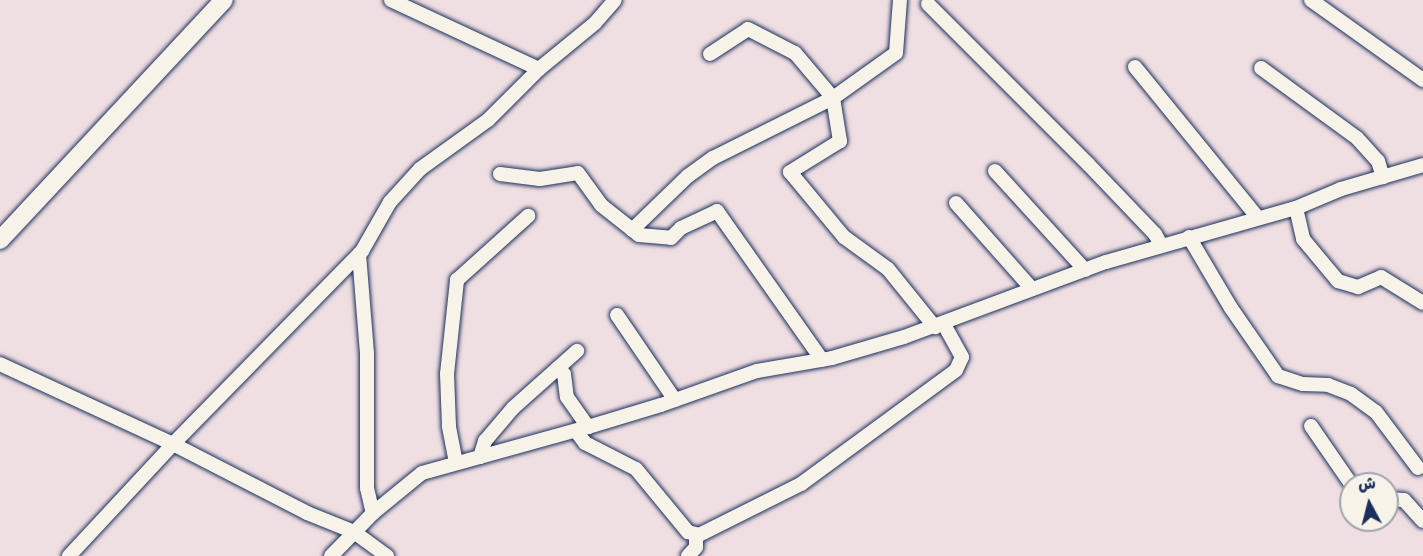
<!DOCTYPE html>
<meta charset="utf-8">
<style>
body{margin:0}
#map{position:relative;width:1423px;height:556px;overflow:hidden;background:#f0dfe2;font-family:Dekko,"Playpen Sans Arabic",sans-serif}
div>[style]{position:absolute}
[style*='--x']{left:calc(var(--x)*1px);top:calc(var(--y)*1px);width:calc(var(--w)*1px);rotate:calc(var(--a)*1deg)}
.roads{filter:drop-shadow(0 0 2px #1b2f5e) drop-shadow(0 0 2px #1b2f5e)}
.minor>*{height:14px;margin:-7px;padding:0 7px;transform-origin:7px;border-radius:7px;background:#f7f3e8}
.secondary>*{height:18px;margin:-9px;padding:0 9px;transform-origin:9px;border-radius:9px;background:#f7f3e8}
span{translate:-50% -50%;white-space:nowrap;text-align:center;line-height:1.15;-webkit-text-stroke:6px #f7f3e8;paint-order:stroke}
.north{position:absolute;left:1339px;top:472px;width:60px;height:60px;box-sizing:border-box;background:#f7f3e8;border:2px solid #9fa5b1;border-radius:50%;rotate:353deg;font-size:16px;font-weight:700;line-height:24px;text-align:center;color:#1b2f5e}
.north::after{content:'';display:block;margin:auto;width:21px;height:27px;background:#1b2f5e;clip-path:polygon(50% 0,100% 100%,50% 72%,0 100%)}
</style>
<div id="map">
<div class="roads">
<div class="minor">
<div style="--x:391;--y:0;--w:163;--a:25"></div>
<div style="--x:1311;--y:0;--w:138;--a:35.5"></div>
<div style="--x:928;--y:4;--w:226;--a:45"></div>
<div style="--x:1088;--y:164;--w:97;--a:46.3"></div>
<div style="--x:1155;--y:234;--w:13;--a:61"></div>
<div style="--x:710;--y:54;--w:45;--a:-33.3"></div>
<div style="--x:748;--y:29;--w:53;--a:27.1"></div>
<div style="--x:795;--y:53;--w:59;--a:49.8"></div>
<div style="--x:833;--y:98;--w:44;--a:80.8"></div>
<div style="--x:840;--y:141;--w:59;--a:148.2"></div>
<div style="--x:790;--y:172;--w:85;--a:50.3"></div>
<div style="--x:844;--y:237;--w:54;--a:36"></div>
<div style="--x:888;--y:269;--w:75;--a:51"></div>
<div style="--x:1135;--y:67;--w:195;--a:50.8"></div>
<div style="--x:1261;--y:68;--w:119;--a:36.1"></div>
<div style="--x:1357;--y:138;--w:31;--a:48"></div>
<div style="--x:1378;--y:161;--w:17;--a:73"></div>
<div style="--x:995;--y:171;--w:134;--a:47.7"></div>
<div style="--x:500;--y:174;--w:40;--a:7.1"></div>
<div style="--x:540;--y:179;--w:38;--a:-9"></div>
<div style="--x:578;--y:173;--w:39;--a:54"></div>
<div style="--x:601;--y:205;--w:48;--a:38.3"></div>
<div style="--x:639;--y:235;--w:32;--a:5"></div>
<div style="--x:671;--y:238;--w:14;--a:-45"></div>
<div style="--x:681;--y:228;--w:40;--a:-25"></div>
<div style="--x:717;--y:211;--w:182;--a:54.8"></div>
<div style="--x:956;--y:203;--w:115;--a:48.5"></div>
<div style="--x:1296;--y:208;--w:32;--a:77"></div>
<div style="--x:1303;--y:239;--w:55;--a:50.2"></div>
<div style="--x:1338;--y:281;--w:21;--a:17"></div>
<div style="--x:1358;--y:287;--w:25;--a:-23"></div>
<div style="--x:1381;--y:277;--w:49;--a:31.8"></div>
<div style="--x:632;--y:230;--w:78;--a:-44"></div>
<div style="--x:688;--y:176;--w:31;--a:-36"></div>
<div style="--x:713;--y:158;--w:134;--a:-26.6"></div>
<div style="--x:833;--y:98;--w:77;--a:-35.5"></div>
<div style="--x:896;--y:53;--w:53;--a:-85.7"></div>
<div style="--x:1189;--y:237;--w:82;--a:59.4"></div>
<div style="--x:1231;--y:308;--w:83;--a:55.3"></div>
<div style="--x:1278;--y:376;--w:26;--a:18"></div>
<div style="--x:1303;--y:384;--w:25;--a:2"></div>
<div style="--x:1328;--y:385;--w:25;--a:21"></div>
<div style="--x:1351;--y:394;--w:31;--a:36"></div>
<div style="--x:1376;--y:412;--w:70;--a:53.1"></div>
<div style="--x:359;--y:254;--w:99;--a:85.4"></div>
<div style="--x:367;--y:353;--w:135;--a:90"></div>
<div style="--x:367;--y:488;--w:26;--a:77"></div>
<div style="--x:617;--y:315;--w:103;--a:55.7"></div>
<div style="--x:0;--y:364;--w:191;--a:24.8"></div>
<div style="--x:173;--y:444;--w:151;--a:27.2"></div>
<div style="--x:307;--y:513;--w:51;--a:22"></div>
<div style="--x:354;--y:532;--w:41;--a:36"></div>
<div style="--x:558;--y:368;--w:8;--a:45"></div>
<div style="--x:564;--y:374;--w:23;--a:83"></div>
<div style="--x:567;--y:397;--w:37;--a:55"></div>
<div style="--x:1311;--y:426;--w:70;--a:55.4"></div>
<div style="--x:576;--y:431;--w:15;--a:53"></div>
<div style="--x:585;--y:443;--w:57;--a:27"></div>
<div style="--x:636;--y:469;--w:82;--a:50.5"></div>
<div style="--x:688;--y:532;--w:11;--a:15"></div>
<div style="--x:699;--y:535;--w:114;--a:-26.6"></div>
<div style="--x:801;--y:484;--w:192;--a:-36.3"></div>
<div style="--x:956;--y:370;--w:14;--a:-65"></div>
<div style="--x:962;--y:357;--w:38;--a:-119"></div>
<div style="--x:480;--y:457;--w:17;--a:-73"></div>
<div style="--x:485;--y:441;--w:43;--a:-49.7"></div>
<div style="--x:513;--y:408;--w:86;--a:-41.7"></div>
<div style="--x:456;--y:463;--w:38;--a:-101"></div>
<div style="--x:449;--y:426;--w:52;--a:-92.2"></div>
<div style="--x:447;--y:374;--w:95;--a:-83.9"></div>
<div style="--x:457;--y:280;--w:96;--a:-42"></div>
<div style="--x:1387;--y:499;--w:17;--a:3"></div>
<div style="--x:1404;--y:500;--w:28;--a:48"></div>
<div style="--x:69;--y:556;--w:153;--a:-47.1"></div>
<div style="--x:173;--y:444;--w:270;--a:-45.6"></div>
<div style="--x:362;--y:251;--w:56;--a:-60.3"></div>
<div style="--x:390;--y:202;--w:45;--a:-47.7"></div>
<div style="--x:420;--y:169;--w:84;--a:-35.8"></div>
<div style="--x:488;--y:120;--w:72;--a:-45"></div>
<div style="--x:539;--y:69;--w:72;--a:-39.4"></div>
<div style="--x:595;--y:23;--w:30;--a:-49"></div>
<div style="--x:331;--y:556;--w:60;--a:-45.7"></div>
<div style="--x:373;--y:513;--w:63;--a:-39.2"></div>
<div style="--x:422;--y:473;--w:172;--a:-15.5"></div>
<div style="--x:588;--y:427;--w:76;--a:-16.8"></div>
<div style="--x:661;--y:405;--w:102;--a:-19.5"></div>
<div style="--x:757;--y:371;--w:76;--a:-9.8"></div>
<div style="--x:832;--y:358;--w:75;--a:-16.3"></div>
<div style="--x:904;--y:337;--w:215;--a:-20.4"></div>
<div style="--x:1106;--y:262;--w:198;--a:-15.9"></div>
<div style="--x:1296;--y:208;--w:49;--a:-22.9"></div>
<div style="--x:1341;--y:189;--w:85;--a:-16.3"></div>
<div style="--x:688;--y:556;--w:12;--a:-48"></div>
<div style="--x:696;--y:547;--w:12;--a:-90"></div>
</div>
<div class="secondary">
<div style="--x:0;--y:240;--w:328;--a:-47"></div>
</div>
</div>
<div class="north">ش</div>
</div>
